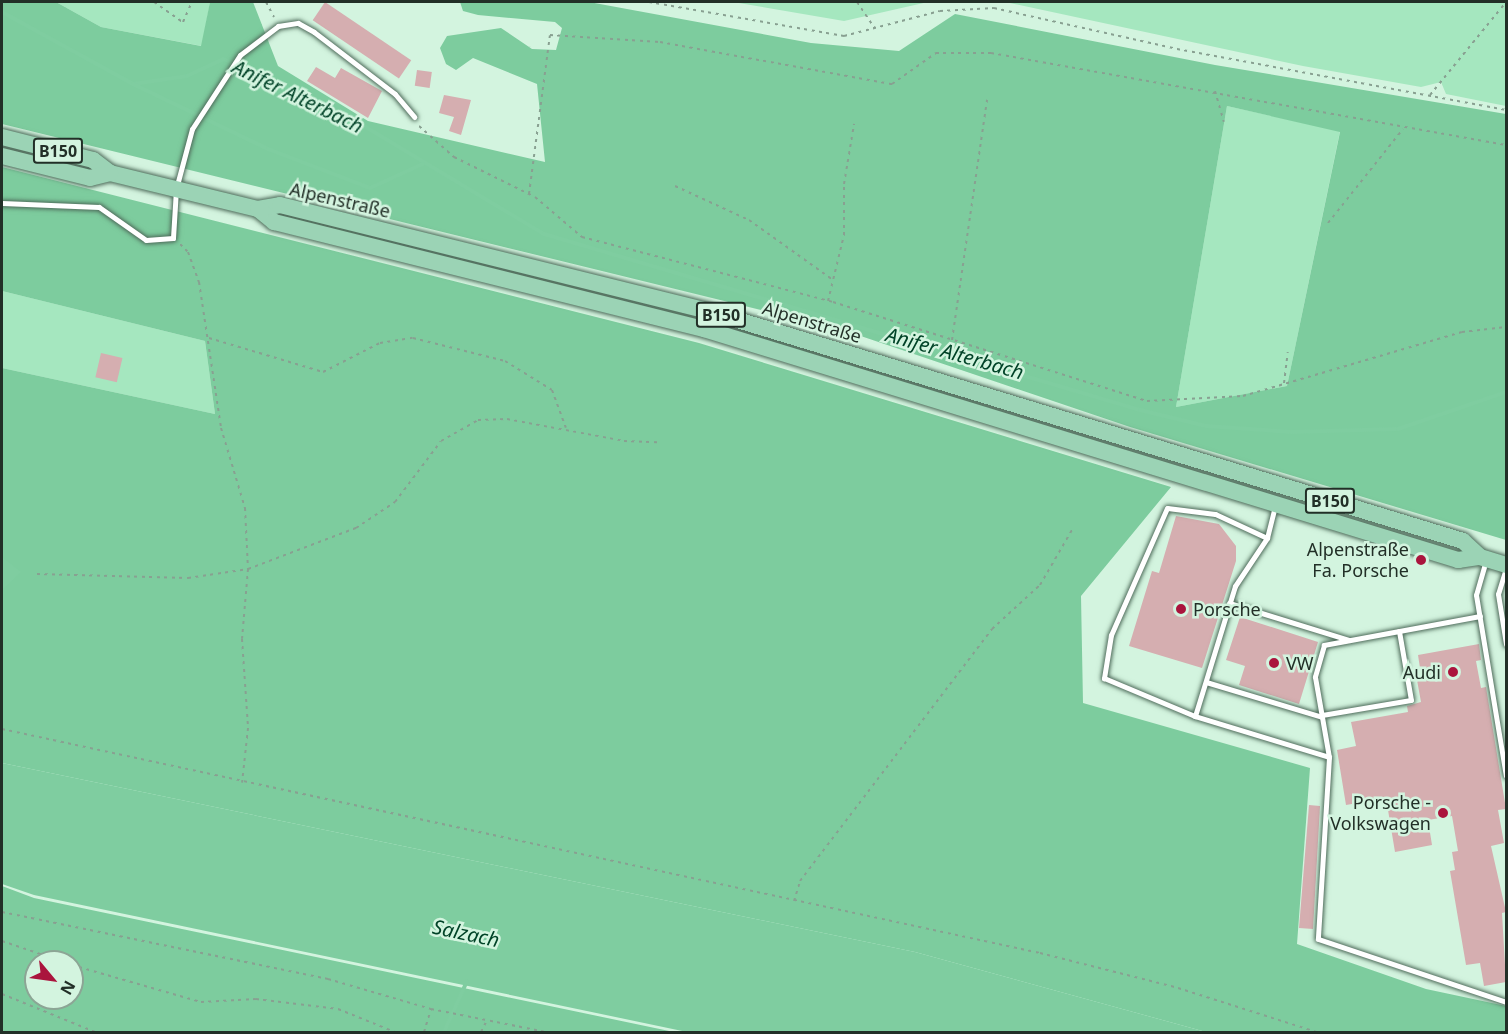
<!DOCTYPE html>
<meta charset="utf-8">
<style>
body{margin:0}
#map{position:relative;width:1508px;height:1034px;overflow:hidden;background:#d3f4df;font-family:"Noto Sans",sans-serif}
div>[style]{position:absolute}
[style*='--x']{left:calc(var(--x)*1px);top:calc(var(--y)*1px);width:calc(var(--w)*1px);rotate:calc(var(--a)*1deg)}
.green>*{inset:0;background:#a5e7bf}
.forest>*{inset:0;background:#7dcc9e}
.water>*{inset:0;background:#7fcda0}
.stream>*{height:4px;margin:-2px;padding:0 2px;transform-origin:2px;border-radius:2px;background:#7fcda0}
.building>*{inset:0;background:#d5aeb0;transform-origin:0 0}
.path>*{height:2px;margin-top:-1px;transform-origin:0;background:repeating-linear-gradient(90deg,#88a091 0 3px,transparent 0 7.5px)}
.roads{filter:drop-shadow(0 0 2px #4f6c5b) drop-shadow(0 0 2px #4f6c5b)}
.lane>*{height:5px;margin:-2.5px;padding:0 2.5px;transform-origin:2.5px;border-radius:2.5px;background:#fff}
.primary>*{height:16px;margin:-8px;padding:0 8px;transform-origin:8px;border-radius:8px;background:#9bd3b5}
.dots>*{width:16px;height:16px;translate:-50% -50%;box-sizing:border-box;border:3px solid #d3f4df;border-radius:50%}
span{translate:-50% -50%;white-space:nowrap;text-align:center;line-height:1.15;-webkit-text-stroke:5px #d3f4df;paint-order:stroke}
.shield-label span{padding:2px 4px;background:#d3f4df;border:2px solid;border-radius:4px;-webkit-text-stroke-width:0}
.shield-label{font-size:16px;color:#222f27;font-weight:700}
.street-label{font-size:18px;color:#222f27}
.poi-label{font-size:18px;color:#222f27}
.right{translate:-100% -50%;text-align:right}
.left{translate:0 -50%;text-align:left}
.water-label{font-size:20px;color:#004327;font-style:italic}
.frame{position:absolute;inset:0;border:3px solid #222f27;pointer-events:none}
.north{position:absolute;left:24px;top:950px;width:60px;height:60px;box-sizing:border-box;background:#d3f4df;border:2px solid #8ca595;border-radius:50%;rotate:119deg;font-size:16px;font-weight:700;line-height:24px;text-align:center;color:#222f27}
.north::after{content:'';display:block;margin:auto;width:21px;height:27px;background:#aa143d;clip-path:polygon(50% 0,100% 100%,50% 72%,0 100%)}
</style>
<div id="map">
<div class="green">
<div style="clip-path:polygon(56px 2px,210px 2px,202px 46px,101px 27px)"></div>
<div style="clip-path:polygon(733px 2px,928px 2px,844px 21px)"></div>
<div style="clip-path:polygon(1005px 2px,1506px 2px,1506px 106px,1446px 94px,1441px 82px,1421px 87px,1303px 66px)"></div>
<div style="clip-path:polygon(1227px 106px,1340px 131px,1287px 386px,1176px 407px)"></div>
<div style="clip-path:polygon(2px 291px,205px 341px,215px 414px,2px 368px)"></div>
</div>
<div class="forest">
<div style="clip-path:polygon(evenodd,2px 2px,56px 2px,101px 27px,201px 46px,210px 2px,253px 2px,278px 66px,368px 121px,545px 162px,537px 84px,473px 58px,456px 70px,446px 64px,440px 48px,447px 36px,501px 28px,532px 49px,556px 50px,562px 28px,555px 22px,478px 15px,463px 11px,460px 2px,589px 2px,811px 43px,899px 51px,955px 14px,1215px 65px,1506px 114px,1506px 540px,1130px 427px,843px 330px,2px 124px,2px 2px,1227px 106px,1340px 132px,1287px 386px,1176px 407px,1227px 106px)"></div>
<div style="clip-path:polygon(2px 167px,699px 343px,1171px 487px,1081px 596px,1083px 703px,1310px 768px,1297px 944px,1426px 989px,1506px 1006px,1506px 1032px,1206px 1032px,915px 952px,2px 763px,2px 368px,215px 414px,205px 341px,2px 291px)"></div>
<div style="clip-path:polygon(evenodd,2px 886px,34px 898px,674px 1032px,2px 1032px,2px 886px,36px 962px,72px 962px,72px 998px,36px 998px,36px 962px)"></div>
</div>
<div class="water">
<div style="clip-path:polygon(2px 557px,21px 572px,2px 590px)"></div>
<div style="clip-path:polygon(2px 763px,915px 952px,1206px 1032px,687px 1032px,34px 895px,2px 884px)"></div>
</div>
<div class="stream">
<div style="--x:2;--y:12;--w:149;--a:28.8"></div>
<div style="--x:133;--y:84;--w:55;--a:-8.4"></div>
<div style="--x:187;--y:76;--w:40;--a:-25"></div>
<div style="--x:223;--y:59;--w:28;--a:21"></div>
<div style="--x:249;--y:69;--w:128;--a:26.4"></div>
<div style="--x:364;--y:126;--w:210;--a:31"></div>
<div style="--x:544;--y:234;--w:621;--a:16.45"></div>
<div style="--x:1140;--y:410;--w:68;--a:13.6"></div>
<div style="--x:1206;--y:426;--w:85;--a:4"></div>
<div style="--x:1291;--y:432;--w:107;--a:-1.6"></div>
<div style="--x:1398;--y:429;--w:114;--a:-18.9"></div>
<div style="--x:133;--y:84;--w:150;--a:25.7"></div>
<div style="--x:268;--y:149;--w:109;--a:20.9"></div>
<div style="--x:370;--y:188;--w:58;--a:-24.4"></div>
<div style="--x:444;--y:1032;--w:56;--a:-65.7"></div>
</div>
<div class="building">
<div style="left:325px;top:2px;width:104px;height:22px;rotate:34deg"></div>
<div style="clip-path:polygon(316px 67px,335px 78px,341px 68px,382px 91px,368px 118px,307px 81px)"></div>
<div style="left:417px;top:70px;width:15px;height:16px;rotate:8deg"></div>
<div style="clip-path:polygon(444px 95px,471px 100px,461px 135px,449px 131px,454px 117px,439px 113px)"></div>
<div style="left:101px;top:353px;width:22px;height:25px;rotate:13deg"></div>
<div style="clip-path:polygon(1176px 516px,1219px 524px,1236px 546px,1236px 561px,1202px 668px,1129px 646px,1152px 571px,1159px 573px)"></div>
<div style="clip-path:polygon(1240px 617px,1318px 642px,1299px 704px,1239px 685px,1245px 666px,1226px 660px)"></div>
<div style="clip-path:polygon(1479px 644px,1481px 660px,1476px 661px,1481px 688px,1486px 687px,1506px 809px,1498px 810px,1504px 843px,1491px 846px,1506px 912px,1502px 913px,1506px 982px,1484px 986px,1480px 963px,1466px 965px,1450px 871px,1455px 870px,1452px 852px,1458px 851px,1452px 816px,1428px 820px,1432px 845px,1395px 852px,1386px 798px,1346px 805px,1337px 750px,1356px 746px,1351px 722px,1408px 712px,1407px 706px,1421px 702px,1415px 669px,1420px 668px,1418px 655px)"></div>
<div style="clip-path:polygon(1309px 805px,1320px 806px,1313px 929px,1299px 928px)"></div>
</div>
<div class="path">
<div style="--x:154;--y:2;--w:35;--a:35"></div>
<div style="--x:183;--y:22;--w:22;--a:-66"></div>
<div style="--x:266;--y:2;--w:17;--a:62"></div>
<div style="--x:649;--y:2;--w:198;--a:9.9"></div>
<div style="--x:844;--y:36;--w:99;--a:-14.6"></div>
<div style="--x:940;--y:11;--w:54;--a:-3.2"></div>
<div style="--x:994;--y:8;--w:188;--a:12.6"></div>
<div style="--x:1177;--y:49;--w:335;--a:10.5"></div>
<div style="--x:857;--y:2;--w:32;--a:56"></div>
<div style="--x:1215;--y:91;--w:32;--a:74"></div>
<div style="--x:1430;--y:95;--w:120;--a:-50.7"></div>
<div style="--x:419;--y:126;--w:47;--a:41.5"></div>
<div style="--x:454;--y:157;--w:90;--a:26.3"></div>
<div style="--x:535;--y:197;--w:62;--a:40.4"></div>
<div style="--x:582;--y:237;--w:259;--a:14.5"></div>
<div style="--x:833;--y:302;--w:329;--a:17.5"></div>
<div style="--x:1147;--y:401;--w:96;--a:-3"></div>
<div style="--x:1243;--y:396;--w:228;--a:-16.3"></div>
<div style="--x:1462;--y:332;--w:44;--a:-6.5"></div>
<div style="--x:675;--y:186;--w:81;--a:24.7"></div>
<div style="--x:749;--y:220;--w:103;--a:35.5"></div>
<div style="--x:529;--y:194;--w:160;--a:-82.5"></div>
<div style="--x:550;--y:35;--w:110;--a:3.6"></div>
<div style="--x:660;--y:42;--w:236;--a:10.3"></div>
<div style="--x:892;--y:84;--w:54;--a:-35.2"></div>
<div style="--x:936;--y:53;--w:55;--a:0"></div>
<div style="--x:991;--y:53;--w:523;--a:10.13"></div>
<div style="--x:1328;--y:223;--w:120;--a:-51.4"></div>
<div style="--x:180;--y:244;--w:11;--a:45"></div>
<div style="--x:188;--y:252;--w:32;--a:70"></div>
<div style="--x:199;--y:282;--w:148;--a:81.4"></div>
<div style="--x:221;--y:428;--w:84;--a:73.3"></div>
<div style="--x:245;--y:508;--w:61;--a:87.2"></div>
<div style="--x:248;--y:569;--w:70;--a:94.9"></div>
<div style="--x:242;--y:639;--w:89;--a:86.1"></div>
<div style="--x:248;--y:728;--w:55;--a:96.2"></div>
<div style="--x:828;--y:301;--w:68;--a:-76.4"></div>
<div style="--x:844;--y:235;--w:51;--a:-90"></div>
<div style="--x:844;--y:184;--w:61;--a:-80.5"></div>
<div style="--x:209;--y:338;--w:119;--a:16.6"></div>
<div style="--x:323;--y:372;--w:64;--a:-27"></div>
<div style="--x:380;--y:343;--w:33;--a:-9"></div>
<div style="--x:413;--y:338;--w:95;--a:14"></div>
<div style="--x:505;--y:361;--w:55;--a:31.7"></div>
<div style="--x:552;--y:390;--w:40;--a:69.8"></div>
<div style="--x:952;--y:340;--w:243;--a:-81.7"></div>
<div style="--x:1284;--y:383;--w:31;--a:-83"></div>
<div style="--x:37;--y:574;--w:151;--a:1.5"></div>
<div style="--x:188;--y:578;--w:61;--a:-8.5"></div>
<div style="--x:248;--y:569;--w:116;--a:-20.8"></div>
<div style="--x:356;--y:528;--w:47;--a:-33.7"></div>
<div style="--x:395;--y:502;--w:76;--a:-53"></div>
<div style="--x:441;--y:441;--w:43;--a:-29.6"></div>
<div style="--x:478;--y:420;--w:29;--a:-2"></div>
<div style="--x:507;--y:419;--w:119;--a:10.6"></div>
<div style="--x:624;--y:441;--w:33;--a:2"></div>
<div style="--x:2;--y:729;--w:1062;--a:12.18"></div>
<div style="--x:1040;--y:953;--w:142;--a:14.2"></div>
<div style="--x:1178;--y:988;--w:146;--a:17.6"></div>
<div style="--x:794;--y:901;--w:21;--a:-73"></div>
<div style="--x:800;--y:881;--w:317;--a:-52.7"></div>
<div style="--x:992;--y:629;--w:65;--a:-42.5"></div>
<div style="--x:1040;--y:585;--w:66;--a:-59.9"></div>
<div style="--x:2;--y:912;--w:333;--a:11.6"></div>
<div style="--x:328;--y:979;--w:107;--a:16.2"></div>
<div style="--x:431;--y:1009;--w:117;--a:11.3"></div>
<div style="--x:2;--y:941;--w:65;--a:18.7"></div>
<div style="--x:72;--y:965;--w:134;--a:16"></div>
<div style="--x:201;--y:1002;--w:55;--a:-3.1"></div>
<div style="--x:256;--y:999;--w:83;--a:7"></div>
<div style="--x:338;--y:1009;--w:61;--a:22"></div>
<div style="--x:2;--y:994;--w:100;--a:22.2"></div>
<div style="--x:424;--y:1032;--w:24;--a:-73"></div>
<div style="--x:481;--y:1032;--w:13;--a:-63"></div>
</div>
<div class="roads">
<div class="lane">
<div style="--x:2;--y:203;--w:97;--a:2.4"></div>
<div style="--x:99;--y:207;--w:57;--a:35.1"></div>
<div style="--x:146;--y:240;--w:27;--a:-4"></div>
<div style="--x:173;--y:238;--w:49;--a:-86.5"></div>
<div style="--x:176;--y:189;--w:62;--a:-75.1"></div>
<div style="--x:192;--y:129;--w:88;--a:-57"></div>
<div style="--x:240;--y:55;--w:48;--a:-37.3"></div>
<div style="--x:278;--y:26;--w:20;--a:-9"></div>
<div style="--x:298;--y:23;--w:18;--a:29"></div>
<div style="--x:314;--y:32;--w:102;--a:37.4"></div>
<div style="--x:395;--y:94;--w:30;--a:50"></div>
<div style="--x:1267;--y:538;--w:57;--a:-155.2"></div>
<div style="--x:1215;--y:514;--w:48;--a:-172.9"></div>
<div style="--x:1167;--y:508;--w:139;--a:113.8"></div>
<div style="--x:1111;--y:635;--w:44;--a:99.2"></div>
<div style="--x:1104;--y:678;--w:99;--a:22.7"></div>
<div style="--x:1195;--y:716;--w:140;--a:17"></div>
<div style="--x:1486;--y:560;--w:36;--a:106"></div>
<div style="--x:1476;--y:595;--w:183;--a:80.6"></div>
<div style="--x:1506;--y:568;--w:27;--a:107"></div>
<div style="--x:1498;--y:594;--w:51;--a:80.9"></div>
<div style="--x:1229;--y:603;--w:126;--a:17.1"></div>
<div style="--x:1480;--y:616;--w:159;--a:169.5"></div>
<div style="--x:1324;--y:645;--w:33;--a:106"></div>
<div style="--x:1315;--y:677;--w:81;--a:80.1"></div>
<div style="--x:1329;--y:757;--w:182;--a:93.5"></div>
<div style="--x:1318;--y:939;--w:198;--a:18.5"></div>
<div style="--x:1206;--y:682;--w:121;--a:16.8"></div>
<div style="--x:1322;--y:715;--w:90;--a:-9.6"></div>
<div style="--x:1411;--y:700;--w:70;--a:-99.9"></div>
<div style="--x:1195;--y:716;--w:136;--a:-72.9"></div>
<div style="--x:1235;--y:586;--w:58;--a:-56.3"></div>
<div style="--x:1267;--y:538;--w:34;--a:-76"></div>
</div>
<div class="primary">
<div style="--x:2;--y:137;--w:94;--a:14.2"></div>
<div style="--x:93;--y:160;--w:21;--a:37"></div>
<div style="--x:110;--y:173;--w:152;--a:13.7"></div>
<div style="--x:258;--y:209;--w:22;--a:-10"></div>
<div style="--x:280;--y:205;--w:441;--a:13.9"></div>
<div style="--x:708;--y:311;--w:789;--a:16.94"></div>
<div style="--x:1463;--y:541;--w:23;--a:43"></div>
<div style="--x:1480;--y:557;--w:27;--a:17"></div>
<div style="--x:2;--y:156;--w:91;--a:14"></div>
<div style="--x:90;--y:178;--w:21;--a:-14"></div>
<div style="--x:258;--y:209;--w:21;--a:39"></div>
<div style="--x:274;--y:222;--w:443;--a:14"></div>
<div style="--x:704;--y:329;--w:789;--a:17.03"></div>
<div style="--x:1458;--y:560;--w:22;--a:-8"></div>
</div>
</div>
<div class="dots">
<div style="left:1421px;top:560px;background:#aa143d"></div>
<div style="left:1181px;top:609px;background:#aa143d"></div>
<div style="left:1274px;top:663px;background:#aa143d"></div>
<div style="left:1453px;top:672px;background:#aa143d"></div>
<div style="left:1443px;top:813px;background:#aa143d"></div>
</div>
<div class="shield-label">
<span style="left:58px;top:151px">B150</span>
<span style="left:721px;top:315px">B150</span>
<span style="left:1330px;top:501px">B150</span>
</div>
<div class="street-label">
<span style="left:340px;top:200px;rotate:13deg">Alpenstraße</span>
<span style="left:812px;top:322px;rotate:17deg">Alpenstraße</span>
</div>
<div class="poi-label">
<span class="right" style="left:1409px;top:560px">Alpenstraße<br>Fa. Porsche</span>
<span class="left" style="left:1193px;top:609px">Porsche</span>
<span class="left" style="left:1286px;top:663px">VW</span>
<span class="right" style="left:1441px;top:672px">Audi</span>
<span class="right" style="left:1431px;top:813px">Porsche -<br>Volkswagen</span>
</div>
<div class="water-label">
<span style="left:298px;top:96px;rotate:26deg">Anifer Alterbach</span>
<span style="left:955px;top:353px;rotate:16deg">Anifer Alterbach</span>
<span style="left:466px;top:933px;rotate:12deg">Salzach</span>
</div>
<div class="frame"></div>
<div class="north">N</div>
</div>
